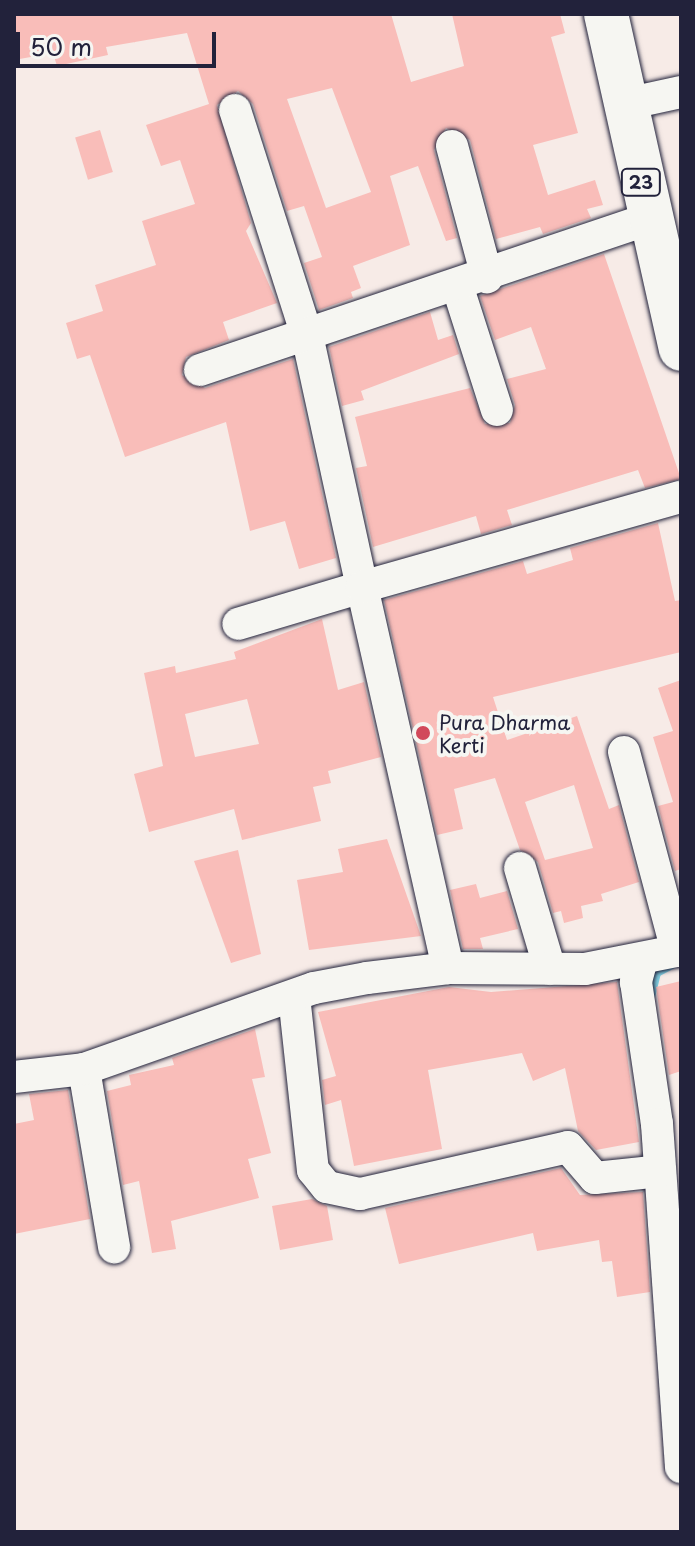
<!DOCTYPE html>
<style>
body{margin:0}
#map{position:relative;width:695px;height:1546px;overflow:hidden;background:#f7ebe7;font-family:"Playpen Sans",sans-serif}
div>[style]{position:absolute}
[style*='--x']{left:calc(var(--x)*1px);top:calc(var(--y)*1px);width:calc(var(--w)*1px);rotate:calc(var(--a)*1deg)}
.stream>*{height:8px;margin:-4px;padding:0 4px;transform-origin:4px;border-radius:4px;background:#81cee0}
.building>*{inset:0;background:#f9bdb9;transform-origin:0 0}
.roads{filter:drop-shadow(0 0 2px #22223b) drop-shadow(0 0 2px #22223b)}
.minor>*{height:32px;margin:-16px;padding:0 16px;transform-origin:16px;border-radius:16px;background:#f6f6f2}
.highway>*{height:44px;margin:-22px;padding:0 22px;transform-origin:22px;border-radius:22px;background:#f6f6f2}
.dots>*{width:22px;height:22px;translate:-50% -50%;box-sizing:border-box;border:4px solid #f6f6f2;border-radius:50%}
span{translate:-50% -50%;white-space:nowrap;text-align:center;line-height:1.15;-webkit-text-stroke:8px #f6f6f2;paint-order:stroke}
.shield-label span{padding:2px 6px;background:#f6f6f2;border:2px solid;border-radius:6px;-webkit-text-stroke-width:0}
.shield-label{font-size:18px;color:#22223b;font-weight:700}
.poi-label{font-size:20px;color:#22223b}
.left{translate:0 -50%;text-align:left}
.frame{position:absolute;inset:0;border:16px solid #22223b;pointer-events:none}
.scale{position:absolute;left:16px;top:32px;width:200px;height:36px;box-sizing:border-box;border:4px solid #22223b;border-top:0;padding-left:10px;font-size:24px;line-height:28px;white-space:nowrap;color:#22223b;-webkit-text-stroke:6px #f6f6f2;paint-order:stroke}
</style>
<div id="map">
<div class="stream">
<div style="--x:651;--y:997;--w:25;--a:-76"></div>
<div style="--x:657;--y:973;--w:17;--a:-28"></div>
</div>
<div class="building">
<div style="clip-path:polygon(evenodd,14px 14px,391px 14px,411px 82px,464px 66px,452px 14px,560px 14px,565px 33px,551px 37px,578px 133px,533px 145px,548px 195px,595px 180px,603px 205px,587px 209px,591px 218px,543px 234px,540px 227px,496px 239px,470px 140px,446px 128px,434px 150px,457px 238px,446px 241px,418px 166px,390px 176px,410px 245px,353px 266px,361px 288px,351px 292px,353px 298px,319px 310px,304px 263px,322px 257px,304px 206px,287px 211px,253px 104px,238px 91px,217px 105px,251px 223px,246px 231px,277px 303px,223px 322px,229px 340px,186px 357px,182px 375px,205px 388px,293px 359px,336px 558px,299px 569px,285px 521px,250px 531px,226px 422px,125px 457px,90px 355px,77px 359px,66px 323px,103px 311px,95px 285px,156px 265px,142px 221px,195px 204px,180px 160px,161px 166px,146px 125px,209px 104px,187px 33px,106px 47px,108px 55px,57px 66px,53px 53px,14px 60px,14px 14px,332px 88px,371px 192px,326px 208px,287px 99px,332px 88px)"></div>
<div style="left:100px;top:130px;width:44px;height:26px;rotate:73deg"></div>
<div style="clip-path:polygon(604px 254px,681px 479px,645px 488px,638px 470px,507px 510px,512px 525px,481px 534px,476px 516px,373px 547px,356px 468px,367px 466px,355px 417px,470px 388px,485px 424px,510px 423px,515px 405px,507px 379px,546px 369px,531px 327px,495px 340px,480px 296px)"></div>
<div style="clip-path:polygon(430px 312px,438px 340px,453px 335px,459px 354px,361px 391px,364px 400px,342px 406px,329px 347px)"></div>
<div style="clip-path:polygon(evenodd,658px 523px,675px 601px,681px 600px,681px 652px,493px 697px,507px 740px,577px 716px,609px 809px,619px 805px,639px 882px,601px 894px,603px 901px,581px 906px,583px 918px,564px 923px,561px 911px,553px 913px,538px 862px,520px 850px,495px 778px,454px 789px,463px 829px,437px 835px,384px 600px,523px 561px,527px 574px,573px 560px,570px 548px,658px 523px,574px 785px,593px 848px,545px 860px,525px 802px,574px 785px)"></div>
<div style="clip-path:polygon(evenodd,322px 619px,338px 690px,364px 682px,381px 757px,328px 771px,331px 783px,313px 787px,321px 821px,242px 840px,234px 809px,149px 832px,134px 774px,163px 766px,144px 673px,175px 666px,176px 673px,236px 659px,234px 652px,322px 619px,247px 699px,259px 744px,195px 757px,185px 714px,247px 699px)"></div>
<div style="clip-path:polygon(681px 680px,681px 869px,675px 871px,658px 806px,673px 802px,653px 737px,673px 731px,658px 688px)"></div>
<div style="clip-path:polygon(387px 839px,421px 936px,309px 950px,297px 880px,343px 872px,338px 849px)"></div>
<div style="clip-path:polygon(238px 850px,261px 954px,231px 963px,194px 861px)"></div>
<div style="clip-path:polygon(476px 884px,480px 898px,507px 891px,518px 929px,480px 938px,483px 949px,463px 949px,450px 890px)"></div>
<div style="clip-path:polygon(681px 981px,681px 1071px,669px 1075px,656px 987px)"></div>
<div style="clip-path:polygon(617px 982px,639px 1142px,596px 1150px,578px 1131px,565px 1068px,533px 1081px,522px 1053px,428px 1070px,442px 1149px,354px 1166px,341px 1100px,325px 1105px,322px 1080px,336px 1076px,318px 1012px,449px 987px,491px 992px)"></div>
<div style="clip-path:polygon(255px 1029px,265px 1077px,252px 1079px,271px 1153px,248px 1159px,259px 1198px,171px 1221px,176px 1249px,152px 1253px,139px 1181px,123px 1185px,107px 1091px,131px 1085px,129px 1075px,174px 1065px,172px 1058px)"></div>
<div style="clip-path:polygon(68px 1090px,90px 1219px,14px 1234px,14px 1124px,34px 1120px,29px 1094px)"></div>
<div style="clip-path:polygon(561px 1168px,580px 1195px,643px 1192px,650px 1292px,617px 1297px,612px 1261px,602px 1262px,599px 1240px,537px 1251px,533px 1233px,399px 1264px,385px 1208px)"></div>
<div style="clip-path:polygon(312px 1199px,327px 1206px,333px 1240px,280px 1250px,272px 1206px)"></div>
</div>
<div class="roads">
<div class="minor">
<div style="--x:626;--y:104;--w:56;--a:-12.3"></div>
<div style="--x:235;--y:110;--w:236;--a:72.3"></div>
<div style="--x:307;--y:335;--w:258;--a:77.7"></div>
<div style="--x:362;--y:587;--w:129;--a:163.4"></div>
<div style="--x:452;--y:146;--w:136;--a:75"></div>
<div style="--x:458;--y:288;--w:128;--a:72.3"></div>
<div style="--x:200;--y:370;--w:473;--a:-18.6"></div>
<div style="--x:624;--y:752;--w:206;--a:75.1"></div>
<div style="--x:520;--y:868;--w:105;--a:73.5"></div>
<div style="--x:642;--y:959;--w:24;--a:105"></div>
<div style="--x:636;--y:982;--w:144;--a:81.6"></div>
<div style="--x:657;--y:1124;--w:344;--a:86"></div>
<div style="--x:448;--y:968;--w:391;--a:-102.7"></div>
<div style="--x:362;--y:587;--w:331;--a:-15.8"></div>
<div style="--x:294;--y:996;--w:175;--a:83.8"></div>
<div style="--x:313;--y:1170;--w:22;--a:51"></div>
<div style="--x:327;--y:1187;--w:34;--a:12"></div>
<div style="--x:360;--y:1194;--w:213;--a:-12.7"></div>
<div style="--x:568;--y:1147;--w:41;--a:48.9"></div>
<div style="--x:595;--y:1178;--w:65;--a:-6.1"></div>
<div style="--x:84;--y:1069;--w:181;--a:80.4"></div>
<div style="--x:14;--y:1077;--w:70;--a:-6.5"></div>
<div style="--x:84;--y:1069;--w:244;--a:-19.4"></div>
<div style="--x:314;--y:988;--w:54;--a:-10.7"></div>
<div style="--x:367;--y:978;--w:82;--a:-7"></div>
<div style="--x:448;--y:968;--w:137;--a:0.4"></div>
<div style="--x:585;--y:969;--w:98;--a:-11.2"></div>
</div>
<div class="highway">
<div style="--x:606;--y:14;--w:343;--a:77.4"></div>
</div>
</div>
<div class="dots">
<div style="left:423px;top:733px;background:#d1495b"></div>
</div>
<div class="shield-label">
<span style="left:641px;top:182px">23</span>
</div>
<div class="poi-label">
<span class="left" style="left:439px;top:734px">Pura Dharma<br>Kerti</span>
</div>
<div class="frame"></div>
<div class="scale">50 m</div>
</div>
